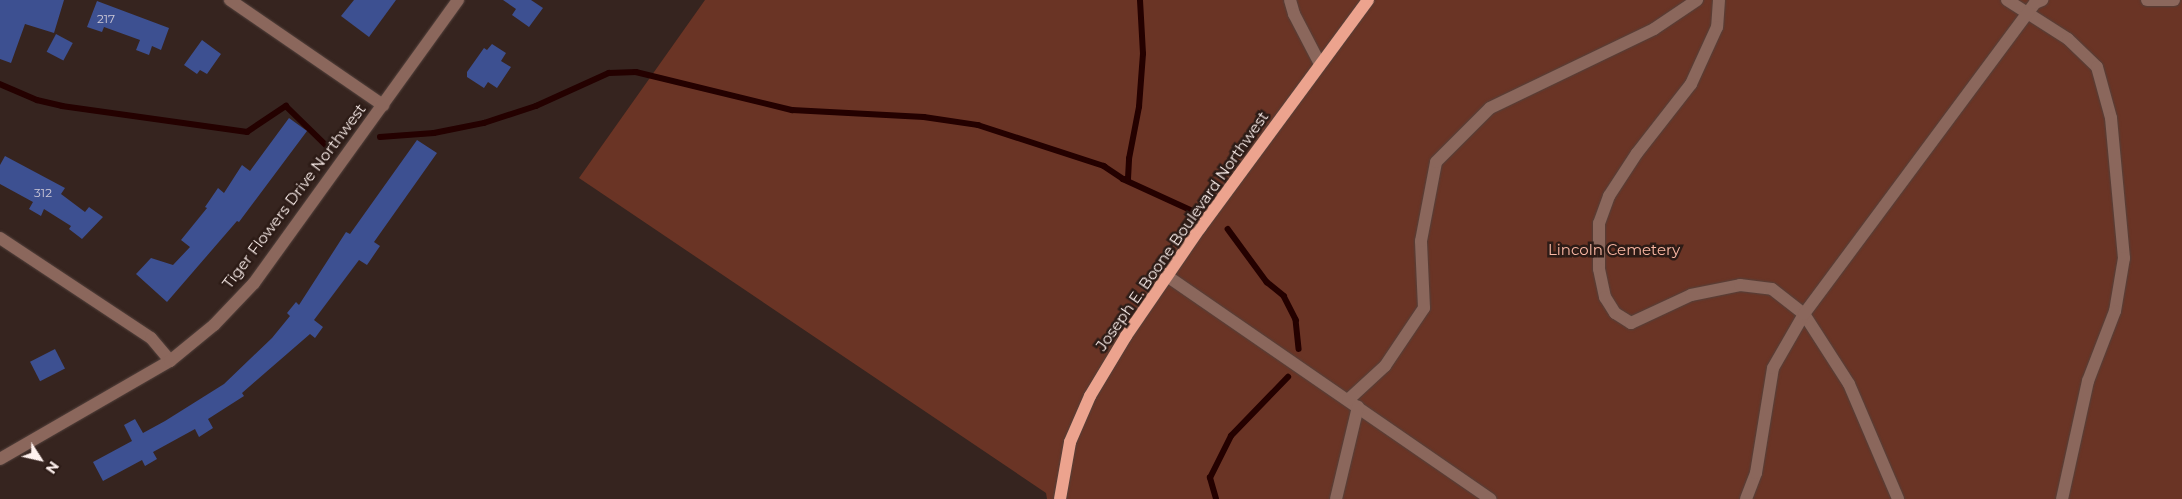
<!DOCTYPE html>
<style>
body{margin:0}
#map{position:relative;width:2182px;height:499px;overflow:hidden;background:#36241f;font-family:Montserrat,sans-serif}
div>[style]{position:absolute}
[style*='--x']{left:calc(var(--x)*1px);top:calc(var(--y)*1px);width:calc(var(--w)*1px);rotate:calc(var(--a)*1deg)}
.green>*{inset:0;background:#6a3425}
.stream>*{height:5.5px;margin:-2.75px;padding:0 2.75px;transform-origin:2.75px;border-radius:2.75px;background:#240100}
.building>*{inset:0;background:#3d5091;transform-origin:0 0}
.roads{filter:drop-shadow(0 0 1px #52413c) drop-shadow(0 0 1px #52413c)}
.minor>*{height:12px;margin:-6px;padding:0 6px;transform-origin:6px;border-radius:6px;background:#8b675c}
.major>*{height:12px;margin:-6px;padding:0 6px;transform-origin:6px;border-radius:6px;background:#eca38e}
span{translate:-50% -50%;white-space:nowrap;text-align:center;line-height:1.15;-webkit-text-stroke:5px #2c1b16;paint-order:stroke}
.number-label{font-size:12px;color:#cec9d7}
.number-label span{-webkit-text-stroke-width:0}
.street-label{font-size:15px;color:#fef1ee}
.park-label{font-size:15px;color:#fbb8a4}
.north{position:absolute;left:15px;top:434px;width:50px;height:50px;-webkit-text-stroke:4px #2c1b16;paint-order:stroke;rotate:125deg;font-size:14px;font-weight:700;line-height:20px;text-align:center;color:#fef1ee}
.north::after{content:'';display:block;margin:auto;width:18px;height:22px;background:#fef1ee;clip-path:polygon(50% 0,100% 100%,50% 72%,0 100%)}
</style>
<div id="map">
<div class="green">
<div style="clip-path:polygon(705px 0,2182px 0,2182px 499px,1047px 499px,1046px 493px,579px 178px)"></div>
</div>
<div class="stream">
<div style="--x:0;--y:84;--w:40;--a:23.4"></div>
<div style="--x:37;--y:100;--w:26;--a:13"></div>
<div style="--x:62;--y:106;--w:187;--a:8"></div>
<div style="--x:247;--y:132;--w:47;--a:-33.7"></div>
<div style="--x:286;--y:106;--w:56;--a:44.3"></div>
<div style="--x:380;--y:137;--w:54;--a:-4.2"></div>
<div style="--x:434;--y:133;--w:51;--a:-11.3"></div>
<div style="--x:484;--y:123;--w:55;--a:-18.1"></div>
<div style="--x:536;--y:106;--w:80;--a:-24.3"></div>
<div style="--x:609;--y:73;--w:27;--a:-2"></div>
<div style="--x:636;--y:72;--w:161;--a:13.7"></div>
<div style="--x:792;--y:110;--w:132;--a:3"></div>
<div style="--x:924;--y:117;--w:55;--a:8.4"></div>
<div style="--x:978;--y:125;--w:133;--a:18"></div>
<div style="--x:1104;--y:166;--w:23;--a:34"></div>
<div style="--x:1123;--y:179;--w:77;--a:24.6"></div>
<div style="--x:1123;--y:179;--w:5;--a:0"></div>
<div style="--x:1128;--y:179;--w:20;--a:-87"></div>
<div style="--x:1129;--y:159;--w:53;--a:-79.1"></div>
<div style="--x:1139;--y:107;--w:53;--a:-85.7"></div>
<div style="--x:1143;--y:54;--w:54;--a:-93.2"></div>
<div style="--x:1228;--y:229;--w:66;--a:53.7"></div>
<div style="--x:1267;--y:282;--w:22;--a:39"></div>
<div style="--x:1284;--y:296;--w:27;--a:63"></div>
<div style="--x:1296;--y:320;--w:29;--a:84"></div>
<div style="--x:1216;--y:499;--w:22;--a:-106"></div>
<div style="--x:1210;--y:478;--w:47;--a:-63.4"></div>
<div style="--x:1231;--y:436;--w:82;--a:-46"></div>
</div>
<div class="building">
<div style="clip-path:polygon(0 0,64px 0,54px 33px,25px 24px,11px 63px,0 59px)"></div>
<div style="clip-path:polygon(354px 0,396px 0,369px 37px,341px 16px)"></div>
<div style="clip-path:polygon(503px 0,531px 0,543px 8px,529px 27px,512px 15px,516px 9px)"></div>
<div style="clip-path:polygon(97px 1px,169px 28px,161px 50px,152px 46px,149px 55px,136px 50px,140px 40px,104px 27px,102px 32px,87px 27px)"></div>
<div style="left:56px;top:34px;width:19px;height:20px;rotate:28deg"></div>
<div style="clip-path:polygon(202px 40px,221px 54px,207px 74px,200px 70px,197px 74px,184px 65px)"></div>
<div style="clip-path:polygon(492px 44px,506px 53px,501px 61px,511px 67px,497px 88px,488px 82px,484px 88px,467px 77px,467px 72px,484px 48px,487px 50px)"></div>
<div style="clip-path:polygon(289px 118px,307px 131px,239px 222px,237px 221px,167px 302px,136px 274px,151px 258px,173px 265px,190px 247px,181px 240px,207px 208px,205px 207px,218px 188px,224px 193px,242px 165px,250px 171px)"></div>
<div style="clip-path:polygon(417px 140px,437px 153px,374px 242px,380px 246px,367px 265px,359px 260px,314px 320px,323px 327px,315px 338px,310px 334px,242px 393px,244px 396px,208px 419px,213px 428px,199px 437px,195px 429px,153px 452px,157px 459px,145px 466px,142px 460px,103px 481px,93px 462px,132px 441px,124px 425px,135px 419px,143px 433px,165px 421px,224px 384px,272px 338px,290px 316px,287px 313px,296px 302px,299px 305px,346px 232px,350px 234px)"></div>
<div style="clip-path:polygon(5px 156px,65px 188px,61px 194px,85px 212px,89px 207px,103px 217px,82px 239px,69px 229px,71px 226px,44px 209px,41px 216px,29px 209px,33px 202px,0 184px,0 165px)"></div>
<div style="left:55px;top:349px;width:22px;height:28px;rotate:63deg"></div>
</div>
<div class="roads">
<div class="minor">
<div style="--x:230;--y:0;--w:186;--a:34.5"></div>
<div style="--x:1290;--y:0;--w:15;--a:74"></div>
<div style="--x:1294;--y:14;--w:56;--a:62.5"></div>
<div style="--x:1719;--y:0;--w:27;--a:94"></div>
<div style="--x:1717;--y:27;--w:63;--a:114.5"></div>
<div style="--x:1691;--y:84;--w:88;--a:128"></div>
<div style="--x:1637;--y:153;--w:51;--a:123.1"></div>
<div style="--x:1609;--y:196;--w:29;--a:110"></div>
<div style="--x:1599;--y:223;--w:46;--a:90"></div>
<div style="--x:1599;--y:269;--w:29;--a:78"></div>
<div style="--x:1605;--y:297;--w:19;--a:58"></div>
<div style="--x:1615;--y:313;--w:19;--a:32"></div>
<div style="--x:1631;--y:323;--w:66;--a:-25"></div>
<div style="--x:1691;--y:295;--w:50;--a:-11.5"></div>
<div style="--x:1740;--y:285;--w:32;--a:7"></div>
<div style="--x:1772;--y:289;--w:41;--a:38"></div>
<div style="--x:1804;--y:314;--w:83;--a:57.3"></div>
<div style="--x:1849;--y:384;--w:125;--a:66.9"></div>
<div style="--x:2007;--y:0;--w:72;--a:32.6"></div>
<div style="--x:2068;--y:39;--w:40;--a:44"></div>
<div style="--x:2097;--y:67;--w:53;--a:74.6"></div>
<div style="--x:2111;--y:118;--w:141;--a:84.7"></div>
<div style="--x:2124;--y:258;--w:54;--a:99.6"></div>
<div style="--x:2115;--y:311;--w:75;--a:111.1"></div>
<div style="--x:2088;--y:381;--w:121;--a:102.4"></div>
<div style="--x:2147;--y:0;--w:27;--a:0"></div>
<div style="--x:0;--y:238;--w:181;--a:33.5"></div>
<div style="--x:151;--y:338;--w:30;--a:50"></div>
<div style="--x:1167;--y:276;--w:393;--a:34.6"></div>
<div style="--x:1348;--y:400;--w:50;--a:-42.6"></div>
<div style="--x:1385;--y:366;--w:70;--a:-56.1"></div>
<div style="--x:1424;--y:308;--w:67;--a:-92.6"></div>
<div style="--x:1421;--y:241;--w:80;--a:-79.2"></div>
<div style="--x:1436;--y:162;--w:76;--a:-45"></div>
<div style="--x:1490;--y:108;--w:182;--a:-25.7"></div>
<div style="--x:1654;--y:29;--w:52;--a:-34"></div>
<div style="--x:0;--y:459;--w:196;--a:-30"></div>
<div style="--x:170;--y:361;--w:57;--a:-39.3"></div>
<div style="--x:214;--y:325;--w:58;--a:-46.4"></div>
<div style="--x:254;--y:283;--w:349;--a:-54.2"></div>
<div style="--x:1336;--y:499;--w:95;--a:-76.6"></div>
<div style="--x:1746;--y:499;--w:28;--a:-69"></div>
<div style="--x:1756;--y:473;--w:106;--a:-80.8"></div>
<div style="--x:1773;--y:368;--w:62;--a:-60.1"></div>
<div style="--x:1804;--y:314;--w:387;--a:-53.4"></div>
<div style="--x:2035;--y:3;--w:8;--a:-23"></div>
</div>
<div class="major">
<div style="--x:1060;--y:499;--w:58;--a:-80"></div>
<div style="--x:1070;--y:442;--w:50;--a:-66.5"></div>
<div style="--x:1090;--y:396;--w:70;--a:-59"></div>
<div style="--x:1126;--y:336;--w:131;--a:-55.6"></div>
<div style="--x:1200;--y:228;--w:283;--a:-53.6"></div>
</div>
</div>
<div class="number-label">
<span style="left:106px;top:19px">217</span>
<span style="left:43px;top:193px">312</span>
</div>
<div class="street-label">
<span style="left:294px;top:196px;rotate:-53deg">Tiger Flowers Drive Northwest</span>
<span style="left:1182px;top:231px;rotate:-55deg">Joseph E. Boone Boulevard Northwest</span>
</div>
<div class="park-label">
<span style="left:1614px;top:250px">Lincoln Cemetery</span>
</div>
<div class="north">N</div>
</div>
